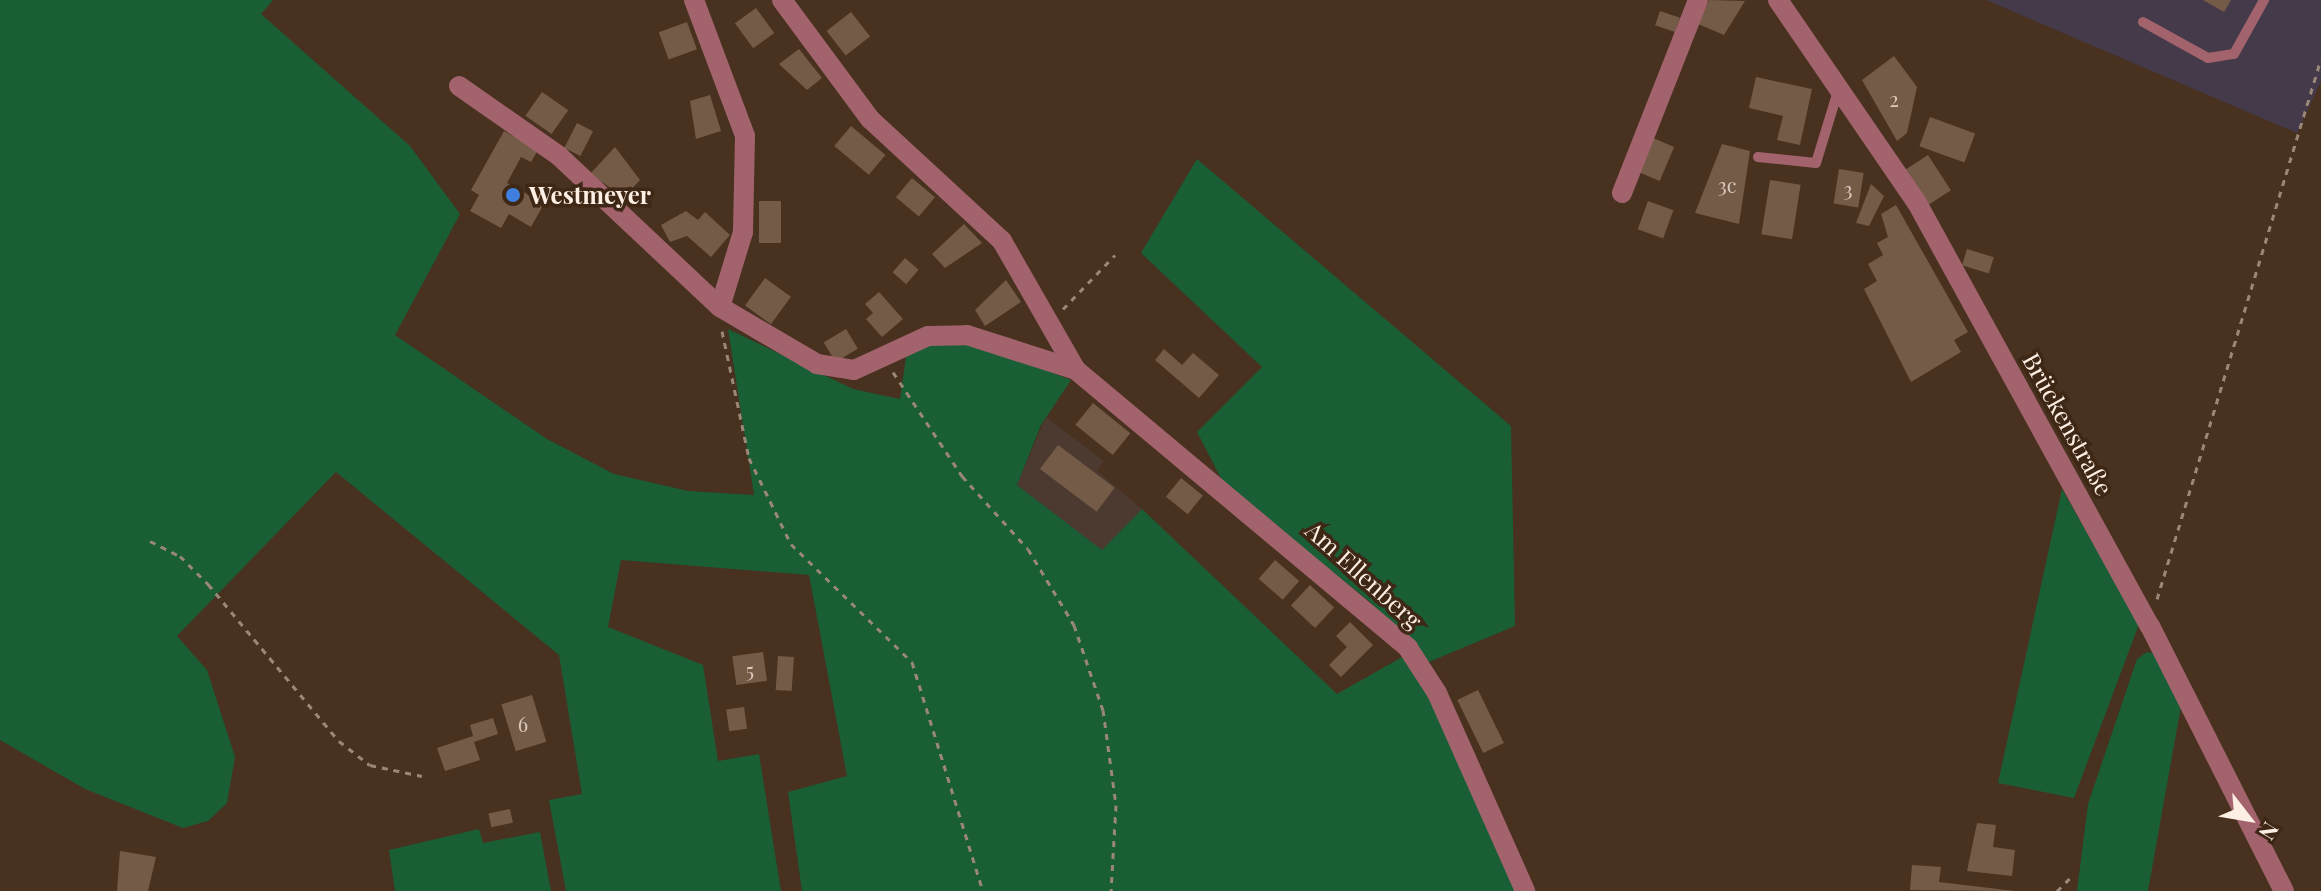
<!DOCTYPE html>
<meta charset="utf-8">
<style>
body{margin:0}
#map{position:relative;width:2321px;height:891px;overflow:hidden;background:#48311f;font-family:"Playfair Display",serif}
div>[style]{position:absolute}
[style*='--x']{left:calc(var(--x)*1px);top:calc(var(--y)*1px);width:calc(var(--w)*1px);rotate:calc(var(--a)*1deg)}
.commercial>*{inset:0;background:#453a4a}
.industrial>*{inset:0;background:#4c3a31}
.green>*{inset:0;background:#195e35}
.building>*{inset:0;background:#745b47;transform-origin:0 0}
.path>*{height:3px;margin-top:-1.5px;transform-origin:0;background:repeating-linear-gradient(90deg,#9b8778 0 6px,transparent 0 12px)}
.lane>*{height:10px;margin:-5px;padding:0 5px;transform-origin:5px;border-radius:5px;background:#a3636d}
.street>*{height:20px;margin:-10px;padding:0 10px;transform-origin:10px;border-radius:10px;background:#a3636d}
.dots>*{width:22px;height:22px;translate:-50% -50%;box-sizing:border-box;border:4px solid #3e2715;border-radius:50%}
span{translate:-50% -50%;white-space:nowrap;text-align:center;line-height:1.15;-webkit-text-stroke:7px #3e2715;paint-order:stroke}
.number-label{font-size:20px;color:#dccabd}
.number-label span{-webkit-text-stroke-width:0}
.poi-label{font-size:24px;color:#feefe4;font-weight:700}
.left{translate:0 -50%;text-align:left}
.street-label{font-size:24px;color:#feefe4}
.north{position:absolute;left:2209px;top:779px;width:80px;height:80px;-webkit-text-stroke:6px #3e2715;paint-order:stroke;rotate:121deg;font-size:22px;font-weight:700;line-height:32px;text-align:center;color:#feefe4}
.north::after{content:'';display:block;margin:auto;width:28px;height:36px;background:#feefe4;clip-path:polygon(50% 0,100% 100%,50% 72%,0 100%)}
</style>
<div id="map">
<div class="commercial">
<div style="clip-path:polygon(1986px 0,2321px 0,2321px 81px,2297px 133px)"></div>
</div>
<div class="industrial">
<div style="clip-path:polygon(1046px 417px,1104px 461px,1097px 471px,1142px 509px,1102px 550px,1017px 485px)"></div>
</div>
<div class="green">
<div style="clip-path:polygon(0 0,273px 0,261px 14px,410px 146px,460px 214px,395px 335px,547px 439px,614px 474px,688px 491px,754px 495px,728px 329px,853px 389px,900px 399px,907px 351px,924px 343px,967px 340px,1071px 380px,1041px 425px,1017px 485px,1102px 550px,1142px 509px,1337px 694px,1404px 656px,1431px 700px,1517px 891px,802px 891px,788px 792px,847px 776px,809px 575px,621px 560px,608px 627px,703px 665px,718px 761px,759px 754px,781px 891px,566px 891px,549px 800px,582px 794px,559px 655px,336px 472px,177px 636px,207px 670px,235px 757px,227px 803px,208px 821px,183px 828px,85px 789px,0 740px)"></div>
<div style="clip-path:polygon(1197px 159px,1511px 426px,1515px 626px,1429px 662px,1370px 602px,1224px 484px,1197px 432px,1262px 367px,1141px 253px)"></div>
<div style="clip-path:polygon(2062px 489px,2139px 624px,2074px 798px,1998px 783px)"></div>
<div style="clip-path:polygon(2147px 652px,2157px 654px,2181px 706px,2148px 891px,2077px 891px,2088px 804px,2137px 659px)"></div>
<div style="clip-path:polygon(479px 829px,483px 843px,540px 832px,551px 891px,395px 891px,389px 850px)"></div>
</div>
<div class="building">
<div style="clip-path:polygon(1709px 0,1745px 1px,1724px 35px,1698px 24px)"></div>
<div style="clip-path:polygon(2203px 0,2231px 0,2224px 12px)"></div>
<div style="left:756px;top:8px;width:31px;height:26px;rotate:54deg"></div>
<div style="left:1660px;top:11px;width:21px;height:15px;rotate:19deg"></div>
<div style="left:851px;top:12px;width:31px;height:31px;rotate:52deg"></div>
<div style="left:687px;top:22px;width:29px;height:30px;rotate:70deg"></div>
<div style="clip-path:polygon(799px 49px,822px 78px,807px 90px,779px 64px)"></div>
<div style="clip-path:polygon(1894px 56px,1917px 87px,1907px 133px,1897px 141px,1862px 80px)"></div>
<div style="clip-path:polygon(1756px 77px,1812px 89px,1800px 145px,1777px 140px,1783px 116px,1749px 108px)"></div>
<div style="left:542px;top:92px;width:32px;height:29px;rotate:35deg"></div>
<div style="clip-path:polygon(710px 95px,721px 131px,696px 139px,690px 101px)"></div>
<div style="left:1930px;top:117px;width:48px;height:31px;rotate:20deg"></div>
<div style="left:577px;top:123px;width:18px;height:28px;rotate:27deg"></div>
<div style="left:851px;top:126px;width:45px;height:26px;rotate:40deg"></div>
<div style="clip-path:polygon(504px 131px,538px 150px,531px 162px,521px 157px,507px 183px,544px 204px,531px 227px,509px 214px,501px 228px,470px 211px,479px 195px,471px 190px)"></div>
<div style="left:1653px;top:138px;width:23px;height:37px;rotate:23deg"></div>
<div style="clip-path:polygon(1722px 144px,1750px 151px,1739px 224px,1695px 213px)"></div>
<div style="clip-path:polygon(615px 147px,640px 180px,624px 197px,590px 174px)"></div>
<div style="left:1928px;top:155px;width:42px;height:27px;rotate:57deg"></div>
<div style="left:1839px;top:169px;width:25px;height:35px;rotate:9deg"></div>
<div style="left:912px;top:178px;width:30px;height:25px;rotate:40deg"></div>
<div style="left:1770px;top:180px;width:31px;height:55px;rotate:9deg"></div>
<div style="clip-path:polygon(1871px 184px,1884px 196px,1869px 226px,1856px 223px)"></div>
<div style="left:759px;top:201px;width:22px;height:42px"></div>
<div style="left:1648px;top:201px;width:27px;height:30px;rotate:20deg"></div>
<div style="clip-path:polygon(1896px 205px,1968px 332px,1954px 340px,1961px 352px,1911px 382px,1864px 289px,1877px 281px,1868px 264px,1883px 255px,1877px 243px,1888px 237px,1881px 214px)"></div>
<div style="clip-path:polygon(686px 211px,698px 220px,705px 212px,730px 235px,711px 257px,687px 236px,670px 242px,661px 225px)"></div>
<div style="clip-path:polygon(964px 224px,982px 243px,945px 268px,932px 254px)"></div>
<div style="left:1967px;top:249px;width:28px;height:17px;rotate:17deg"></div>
<div style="left:905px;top:258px;width:18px;height:19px;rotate:41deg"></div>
<div style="left:765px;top:278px;width:32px;height:34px;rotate:36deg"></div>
<div style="clip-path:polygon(1006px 280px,1021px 302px,985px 326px,975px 310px)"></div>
<div style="clip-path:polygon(879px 292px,903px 319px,882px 337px,866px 319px,873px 313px,865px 304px)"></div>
<div style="left:846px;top:329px;width:23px;height:26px;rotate:59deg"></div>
<div style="clip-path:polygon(1164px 349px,1182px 365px,1193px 353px,1219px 375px,1199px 398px,1155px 360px)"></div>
<div style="left:1093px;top:403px;width:48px;height:28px;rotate:39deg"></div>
<div style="left:1058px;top:445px;width:71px;height:30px;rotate:37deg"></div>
<div style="left:1181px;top:478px;width:28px;height:24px;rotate:39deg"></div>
<div style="left:1275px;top:560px;width:32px;height:25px;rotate:41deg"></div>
<div style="left:1310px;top:585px;width:33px;height:28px;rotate:43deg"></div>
<div style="clip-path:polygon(1350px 622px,1373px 645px,1341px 677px,1329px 665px,1347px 647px,1336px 636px)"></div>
<div style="left:763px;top:652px;width:29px;height:31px;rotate:82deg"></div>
<div style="left:778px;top:656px;width:16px;height:34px;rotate:4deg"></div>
<div style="left:1478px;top:690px;width:59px;height:23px;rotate:64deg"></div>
<div style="left:532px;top:695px;width:49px;height:32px;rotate:73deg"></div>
<div style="left:744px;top:707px;width:22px;height:18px;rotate:82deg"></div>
<div style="clip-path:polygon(493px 718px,498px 734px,474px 742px,480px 760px,445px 771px,437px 748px,473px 736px,470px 725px)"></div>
<div style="left:510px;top:809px;width:14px;height:22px;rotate:78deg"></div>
<div style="clip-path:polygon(1977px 823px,1996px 825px,1993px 847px,2015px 850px,2012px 876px,1967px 871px)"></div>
<div style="clip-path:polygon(120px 851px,156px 857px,148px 891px,117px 891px)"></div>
<div style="clip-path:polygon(1912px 865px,1941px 867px,1939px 882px,2015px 891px,1910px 890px)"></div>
</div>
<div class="path">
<div style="--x:1063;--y:309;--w:75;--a:-46.1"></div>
<div style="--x:722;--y:331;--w:130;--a:78"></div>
<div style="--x:749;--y:458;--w:96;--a:64"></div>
<div style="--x:791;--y:544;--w:169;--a:44.3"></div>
<div style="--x:912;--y:662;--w:240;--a:72.8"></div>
<div style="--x:893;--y:372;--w:125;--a:56.4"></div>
<div style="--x:962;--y:476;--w:98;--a:47.9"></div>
<div style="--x:1028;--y:549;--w:89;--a:58.8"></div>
<div style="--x:1074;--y:625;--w:90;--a:71.2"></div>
<div style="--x:1103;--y:710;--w:96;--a:82.2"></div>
<div style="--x:1116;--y:805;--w:86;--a:93.3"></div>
<div style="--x:150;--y:541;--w:34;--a:27"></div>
<div style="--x:180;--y:556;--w:40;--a:45"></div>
<div style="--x:208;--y:584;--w:204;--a:50.2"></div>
<div style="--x:339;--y:741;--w:39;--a:38"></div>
<div style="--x:370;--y:765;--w:53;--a:11.9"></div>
<div style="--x:2157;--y:599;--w:564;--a:-73.11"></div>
<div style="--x:2057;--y:891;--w:20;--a:-45"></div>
</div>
<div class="lane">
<div style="--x:2143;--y:22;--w:74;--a:29"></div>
<div style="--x:2208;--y:58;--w:26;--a:-9"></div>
<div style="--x:2234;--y:54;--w:62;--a:-60.9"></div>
<div style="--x:1758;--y:157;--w:58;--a:5.9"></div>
<div style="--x:1816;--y:163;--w:78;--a:-73"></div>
</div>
<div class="street">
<div style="--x:694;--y:0;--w:145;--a:69.4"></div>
<div style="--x:745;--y:136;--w:96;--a:91.2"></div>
<div style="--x:743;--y:232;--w:78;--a:107"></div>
<div style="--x:782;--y:0;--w:148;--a:53.5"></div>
<div style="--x:870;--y:119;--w:180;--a:42.7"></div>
<div style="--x:1002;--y:241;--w:149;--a:60.2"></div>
<div style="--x:1076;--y:370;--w:433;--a:39.9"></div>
<div style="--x:1408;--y:648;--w:54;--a:57.2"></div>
<div style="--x:1437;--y:693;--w:217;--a:66"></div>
<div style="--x:1778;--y:0;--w:246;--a:55.6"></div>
<div style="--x:1917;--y:203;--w:483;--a:61.2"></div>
<div style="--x:2150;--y:626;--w:297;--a:63.2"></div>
<div style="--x:459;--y:86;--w:121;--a:34.9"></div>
<div style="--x:558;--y:155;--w:222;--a:43.2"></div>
<div style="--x:720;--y:307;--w:113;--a:30.4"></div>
<div style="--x:817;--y:364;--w:37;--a:9"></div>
<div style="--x:854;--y:370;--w:81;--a:-24.7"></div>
<div style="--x:928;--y:336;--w:39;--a:-1"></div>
<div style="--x:967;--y:335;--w:114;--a:17.8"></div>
<div style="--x:1622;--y:193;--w:207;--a:-68.5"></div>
</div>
<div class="dots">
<div style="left:513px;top:195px;background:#3f7fe0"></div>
</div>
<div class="number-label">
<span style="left:1894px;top:98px">2</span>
<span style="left:1727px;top:184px">3c</span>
<span style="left:1848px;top:188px">3</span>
<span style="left:750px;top:669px">5</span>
<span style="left:523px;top:723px">6</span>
</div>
<div class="poi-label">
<span class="left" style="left:529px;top:195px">Westmeyer</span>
</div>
<div class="street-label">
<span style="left:2068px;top:424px;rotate:61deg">Brückenstraße</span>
<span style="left:1364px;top:575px;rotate:42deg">Am Ellenberg</span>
</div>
<div class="north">N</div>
</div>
